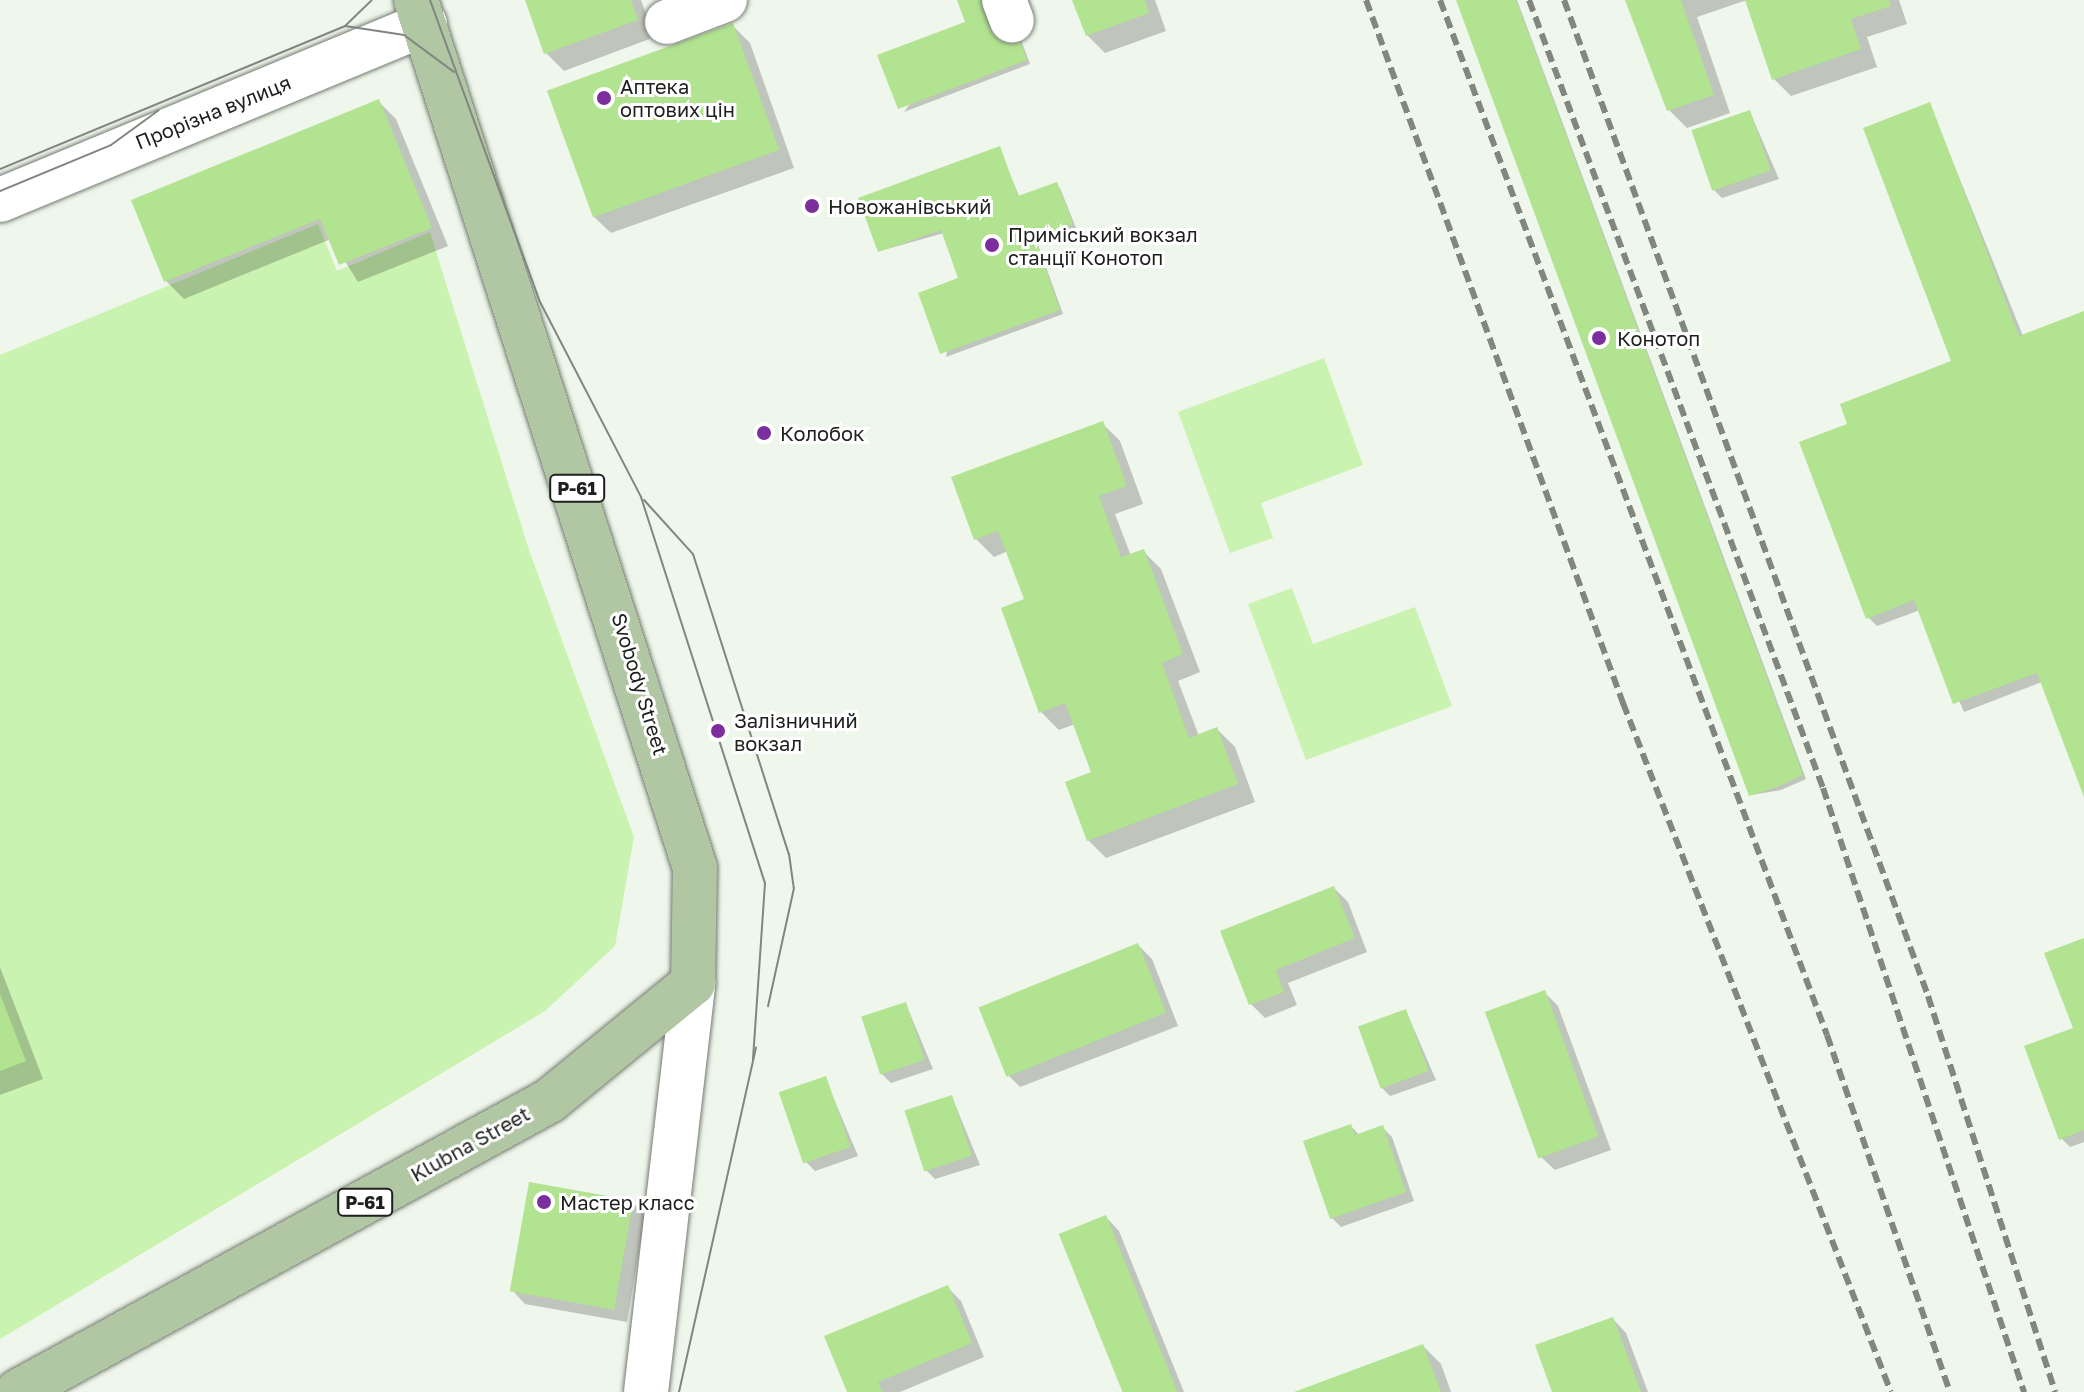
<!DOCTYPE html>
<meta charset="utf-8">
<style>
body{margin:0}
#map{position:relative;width:2084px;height:1392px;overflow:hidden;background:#eff6eb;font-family:"Golos Text",sans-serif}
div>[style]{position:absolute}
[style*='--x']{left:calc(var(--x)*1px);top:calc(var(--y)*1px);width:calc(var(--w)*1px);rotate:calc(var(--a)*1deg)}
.green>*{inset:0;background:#caf3b1}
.shadow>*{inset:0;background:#0003}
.building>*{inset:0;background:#b1e390;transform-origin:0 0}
.roads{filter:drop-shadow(0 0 2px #747b71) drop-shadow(0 0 2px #747b71)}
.minor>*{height:44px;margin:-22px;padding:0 22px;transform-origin:22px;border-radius:22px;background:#fff}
.major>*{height:44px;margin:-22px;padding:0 22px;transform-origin:22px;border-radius:22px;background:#b1c6a3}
.tram>*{height:2px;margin:-1px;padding:0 1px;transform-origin:1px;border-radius:1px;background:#81867f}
.rail>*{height:6px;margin-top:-3px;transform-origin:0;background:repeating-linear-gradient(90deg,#81867f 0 12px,transparent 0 18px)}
.dots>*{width:22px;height:22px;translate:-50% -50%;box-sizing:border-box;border:4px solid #fff;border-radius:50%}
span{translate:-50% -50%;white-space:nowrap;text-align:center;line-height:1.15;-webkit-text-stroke:6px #fff;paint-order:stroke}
.shield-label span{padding:2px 6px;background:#fff;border:2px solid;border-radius:6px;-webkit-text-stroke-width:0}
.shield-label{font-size:18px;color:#1d201c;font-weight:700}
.poi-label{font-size:20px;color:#1d201c}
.left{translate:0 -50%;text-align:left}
.street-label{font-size:20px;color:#1d201c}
</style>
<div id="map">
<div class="green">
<div style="clip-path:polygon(318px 224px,337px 271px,430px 232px,529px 550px,634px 837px,615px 946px,545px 1011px,0 1339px,0 355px)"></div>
<div style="clip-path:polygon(1324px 358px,1363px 465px,1261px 503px,1273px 538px,1230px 553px,1178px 412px)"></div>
<div style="clip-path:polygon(1292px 588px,1313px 644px,1415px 607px,1452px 706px,1306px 760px,1248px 604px)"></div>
</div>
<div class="shadow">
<div style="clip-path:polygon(527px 0,641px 0,655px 37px,564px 71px,546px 53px)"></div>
<div style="clip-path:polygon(959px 0,1006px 0,1030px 64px,904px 112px,968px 23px)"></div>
<div style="clip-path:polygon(1074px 0,1155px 0,1166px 31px,1105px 53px,1087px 35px)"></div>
<div style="clip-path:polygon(1458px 0,1517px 0,1806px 779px,1781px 790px,1751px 795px)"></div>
<div style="clip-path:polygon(1631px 0,1899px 0,1907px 24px,1867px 37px,1877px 67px,1791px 96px,1773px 78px,1747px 0,1697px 17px,1730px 113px,1687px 128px,1669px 110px)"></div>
<div style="clip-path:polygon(732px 25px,750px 43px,794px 168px,611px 233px,593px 216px)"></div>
<div style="clip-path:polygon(378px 101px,396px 119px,448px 246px,358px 282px,331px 239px,184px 299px,166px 281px)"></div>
<div style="clip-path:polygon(1930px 105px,2023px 336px,2084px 313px,2084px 792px,2042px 682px,1964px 712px,1920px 610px,1877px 626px,1868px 617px,1850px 425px,1954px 363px)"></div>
<div style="clip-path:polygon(1750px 112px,1779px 179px,1722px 198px,1713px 189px)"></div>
<div style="clip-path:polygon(999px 149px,1020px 198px,1060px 188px,1076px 228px,1037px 242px,1063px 314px,946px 357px,961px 279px,944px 233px,880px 251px)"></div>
<div style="clip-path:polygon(1102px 423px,1120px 441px,1143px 504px,1115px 514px,1131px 556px,1143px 551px,1161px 569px,1200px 672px,1178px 681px,1199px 736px,1217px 729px,1235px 747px,1255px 802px,1106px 858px,1088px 840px,1093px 774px,1075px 724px,1059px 730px,1041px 712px,1026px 600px,1008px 551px,994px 557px,976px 539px)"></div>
<div style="clip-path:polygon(1334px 888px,1348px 902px,1367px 952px,1288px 983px,1297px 1005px,1265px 1018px,1251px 1004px,1223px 932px)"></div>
<div style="clip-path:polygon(2084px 940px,2084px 1142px,2070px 1147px,2061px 1138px)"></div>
<div style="clip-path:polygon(1138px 945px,1152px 959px,1178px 1026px,1020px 1087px,1007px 1074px)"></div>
<div style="clip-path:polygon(0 967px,43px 1079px,0 1095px)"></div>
<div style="clip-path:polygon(1544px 992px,1558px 1006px,1611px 1150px,1555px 1170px,1541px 1157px)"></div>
<div style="clip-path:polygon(906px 1004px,933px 1069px,891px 1083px,882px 1074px)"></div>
<div style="clip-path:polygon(1406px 1011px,1436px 1080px,1390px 1096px,1381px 1087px)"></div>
<div style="clip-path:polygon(825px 1078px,858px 1156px,815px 1171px,806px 1162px)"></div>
<div style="clip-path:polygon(952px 1097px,980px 1165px,935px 1179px,926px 1170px)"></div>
<div style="clip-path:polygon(1351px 1126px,1360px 1136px,1383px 1128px,1392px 1137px,1414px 1201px,1341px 1227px,1332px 1218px)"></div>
<div style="clip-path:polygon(632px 1202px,645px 1215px,627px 1322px,525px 1304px,512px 1290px)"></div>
<div style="clip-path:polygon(1106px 1217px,1119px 1231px,1184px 1392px,1124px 1392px)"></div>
<div style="clip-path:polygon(947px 1287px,961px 1301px,984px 1357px,900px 1392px,850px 1392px)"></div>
<div style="clip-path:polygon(1613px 1319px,1626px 1333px,1648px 1392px,1554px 1392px)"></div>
<div style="clip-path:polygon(1423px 1346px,1441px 1364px,1451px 1392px,1299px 1392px)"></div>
</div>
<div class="building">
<div style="clip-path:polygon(525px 0,631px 0,638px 20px,544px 54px)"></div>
<div style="clip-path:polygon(957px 0,1005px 0,1027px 60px,898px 109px,877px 55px,965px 22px)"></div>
<div style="clip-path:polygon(1072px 0,1145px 0,1149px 13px,1086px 36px)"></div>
<div style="clip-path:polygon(1456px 0,1516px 0,1803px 775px,1777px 787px,1749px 796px)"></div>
<div style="clip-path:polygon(1625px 0,1681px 0,1714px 95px,1667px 111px)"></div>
<div style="clip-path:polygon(1745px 0,1889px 0,1891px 6px,1851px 19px,1861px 49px,1772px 80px)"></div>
<div style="left:733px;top:23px;width:135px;height:198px;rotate:70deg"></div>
<div style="clip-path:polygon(379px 99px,432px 228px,339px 265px,320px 219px,164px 282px,131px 200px)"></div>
<div style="clip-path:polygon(1930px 102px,2019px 336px,2084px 311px,2084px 797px,2037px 673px,1953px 704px,1914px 600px,1866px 619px,1799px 442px,1847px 424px,1840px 404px,1951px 361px,1863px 128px)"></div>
<div style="left:1750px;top:110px;width:64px;height:62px;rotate:71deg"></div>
<div style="clip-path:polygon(1000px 146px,1018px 196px,1057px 182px,1073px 224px,1035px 238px,1060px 310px,940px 354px,918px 293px,958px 278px,941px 230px,878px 252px,858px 198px)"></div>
<div style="clip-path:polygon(1103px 421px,1127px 486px,1099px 496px,1121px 557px,1144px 549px,1183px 654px,1162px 663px,1189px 738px,1217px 727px,1238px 784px,1087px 841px,1065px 782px,1091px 772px,1065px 703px,1039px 713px,1001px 608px,1024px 599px,998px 531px,974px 540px,951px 477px)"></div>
<div style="clip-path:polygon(1334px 886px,1355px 938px,1276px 970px,1284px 992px,1249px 1005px,1220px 931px)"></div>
<div style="clip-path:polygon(2084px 938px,2084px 1130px,2059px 1140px,2024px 1046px,2073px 1028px,2044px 953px)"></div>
<div style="left:1138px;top:943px;width:75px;height:172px;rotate:68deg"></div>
<div style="left:1545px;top:990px;width:156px;height:64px;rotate:70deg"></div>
<div style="clip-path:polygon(0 994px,26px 1061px,0 1071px)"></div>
<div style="left:906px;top:1002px;width:61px;height:47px;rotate:72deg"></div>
<div style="left:1406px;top:1009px;width:66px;height:51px;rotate:70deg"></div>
<div style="left:826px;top:1076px;width:75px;height:50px;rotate:71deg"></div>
<div style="left:952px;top:1095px;width:64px;height:50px;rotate:72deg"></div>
<div style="clip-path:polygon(1351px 1124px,1355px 1135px,1383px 1125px,1406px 1192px,1330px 1219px,1303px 1141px)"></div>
<div style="left:529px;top:1182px;width:106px;height:111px;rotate:10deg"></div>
<div style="left:1106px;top:1215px;width:191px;height:51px;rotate:68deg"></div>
<div style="clip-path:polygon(948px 1285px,972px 1343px,878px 1382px,882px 1392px,847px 1392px,824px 1336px)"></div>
<div style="clip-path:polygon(1613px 1317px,1641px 1392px,1552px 1392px,1535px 1345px)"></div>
<div style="clip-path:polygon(1423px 1344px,1441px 1392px,1294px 1392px)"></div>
</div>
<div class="roads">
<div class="minor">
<div style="--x:1004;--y:0;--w:22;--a:69"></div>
<div style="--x:667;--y:22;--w:62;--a:-20.8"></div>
<div style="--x:0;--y:200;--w:460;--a:-22.5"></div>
<div style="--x:646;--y:1392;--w:412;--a:-83.4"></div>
</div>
<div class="major">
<div style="--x:17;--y:1392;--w:606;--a:-28.68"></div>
<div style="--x:549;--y:1101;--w:186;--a:-39.3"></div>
<div style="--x:693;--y:983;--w:115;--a:-89"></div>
<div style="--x:695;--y:868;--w:912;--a:-107.82"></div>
</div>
</div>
<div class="tram">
<div style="--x:430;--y:0;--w:319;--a:70"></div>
<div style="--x:539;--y:300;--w:222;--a:62.6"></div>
<div style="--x:641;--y:497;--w:405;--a:72.2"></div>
<div style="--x:765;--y:883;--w:177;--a:93.9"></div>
<div style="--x:345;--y:26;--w:60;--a:8.7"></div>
<div style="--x:404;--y:35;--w:62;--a:36.5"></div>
<div style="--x:0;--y:169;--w:373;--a:-22.5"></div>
<div style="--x:345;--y:26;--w:37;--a:-44"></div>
<div style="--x:0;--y:191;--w:120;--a:-22.5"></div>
<div style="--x:111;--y:145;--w:59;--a:-36.1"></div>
<div style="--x:644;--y:500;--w:73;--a:47.8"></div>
<div style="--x:693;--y:554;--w:315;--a:72.3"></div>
<div style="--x:789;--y:854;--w:34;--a:82"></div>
<div style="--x:794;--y:888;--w:121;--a:102.4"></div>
<div style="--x:679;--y:1392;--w:353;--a:-77.4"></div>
</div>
<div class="rail">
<div style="--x:1366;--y:0;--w:749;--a:69.92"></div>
<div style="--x:1623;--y:703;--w:739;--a:68.75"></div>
<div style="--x:1440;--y:0;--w:1105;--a:69.5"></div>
<div style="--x:1827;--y:1035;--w:378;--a:71"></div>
<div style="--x:1529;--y:0;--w:841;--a:69.54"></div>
<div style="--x:1823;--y:788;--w:637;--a:71.59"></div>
<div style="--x:1564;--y:0;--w:1060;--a:69.92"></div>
<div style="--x:1928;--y:996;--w:416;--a:72.2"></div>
</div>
<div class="dots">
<div style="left:604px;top:98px;background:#7c2d9e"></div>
<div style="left:812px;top:206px;background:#7c2d9e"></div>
<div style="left:992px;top:245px;background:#7c2d9e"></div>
<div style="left:1599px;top:338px;background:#7c2d9e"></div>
<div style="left:764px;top:433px;background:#7c2d9e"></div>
<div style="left:718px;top:731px;background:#7c2d9e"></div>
<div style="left:544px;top:1202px;background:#7c2d9e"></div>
</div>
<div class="shield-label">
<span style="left:577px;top:488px">Р-61</span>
<span style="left:365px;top:1202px">Р-61</span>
</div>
<div class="poi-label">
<span class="left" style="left:620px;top:98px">Аптека<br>оптових цін</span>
<span class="left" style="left:828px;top:206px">Новожанівський</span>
<span class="left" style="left:1008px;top:246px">Приміський вокзал<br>станції Конотоп</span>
<span class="left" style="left:1617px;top:338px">Конотоп</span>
<span class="left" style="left:780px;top:433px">Колобок</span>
<span class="left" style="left:734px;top:732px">Залізничний<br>вокзал</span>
<span class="left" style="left:560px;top:1202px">Мастер класс</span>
</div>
<div class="street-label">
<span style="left:213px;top:112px;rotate:-22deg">Прорізна вулиця</span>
<span style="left:640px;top:684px;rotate:73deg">Svobody Street</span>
<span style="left:470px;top:1144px;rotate:-29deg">Klubna Street</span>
</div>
</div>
